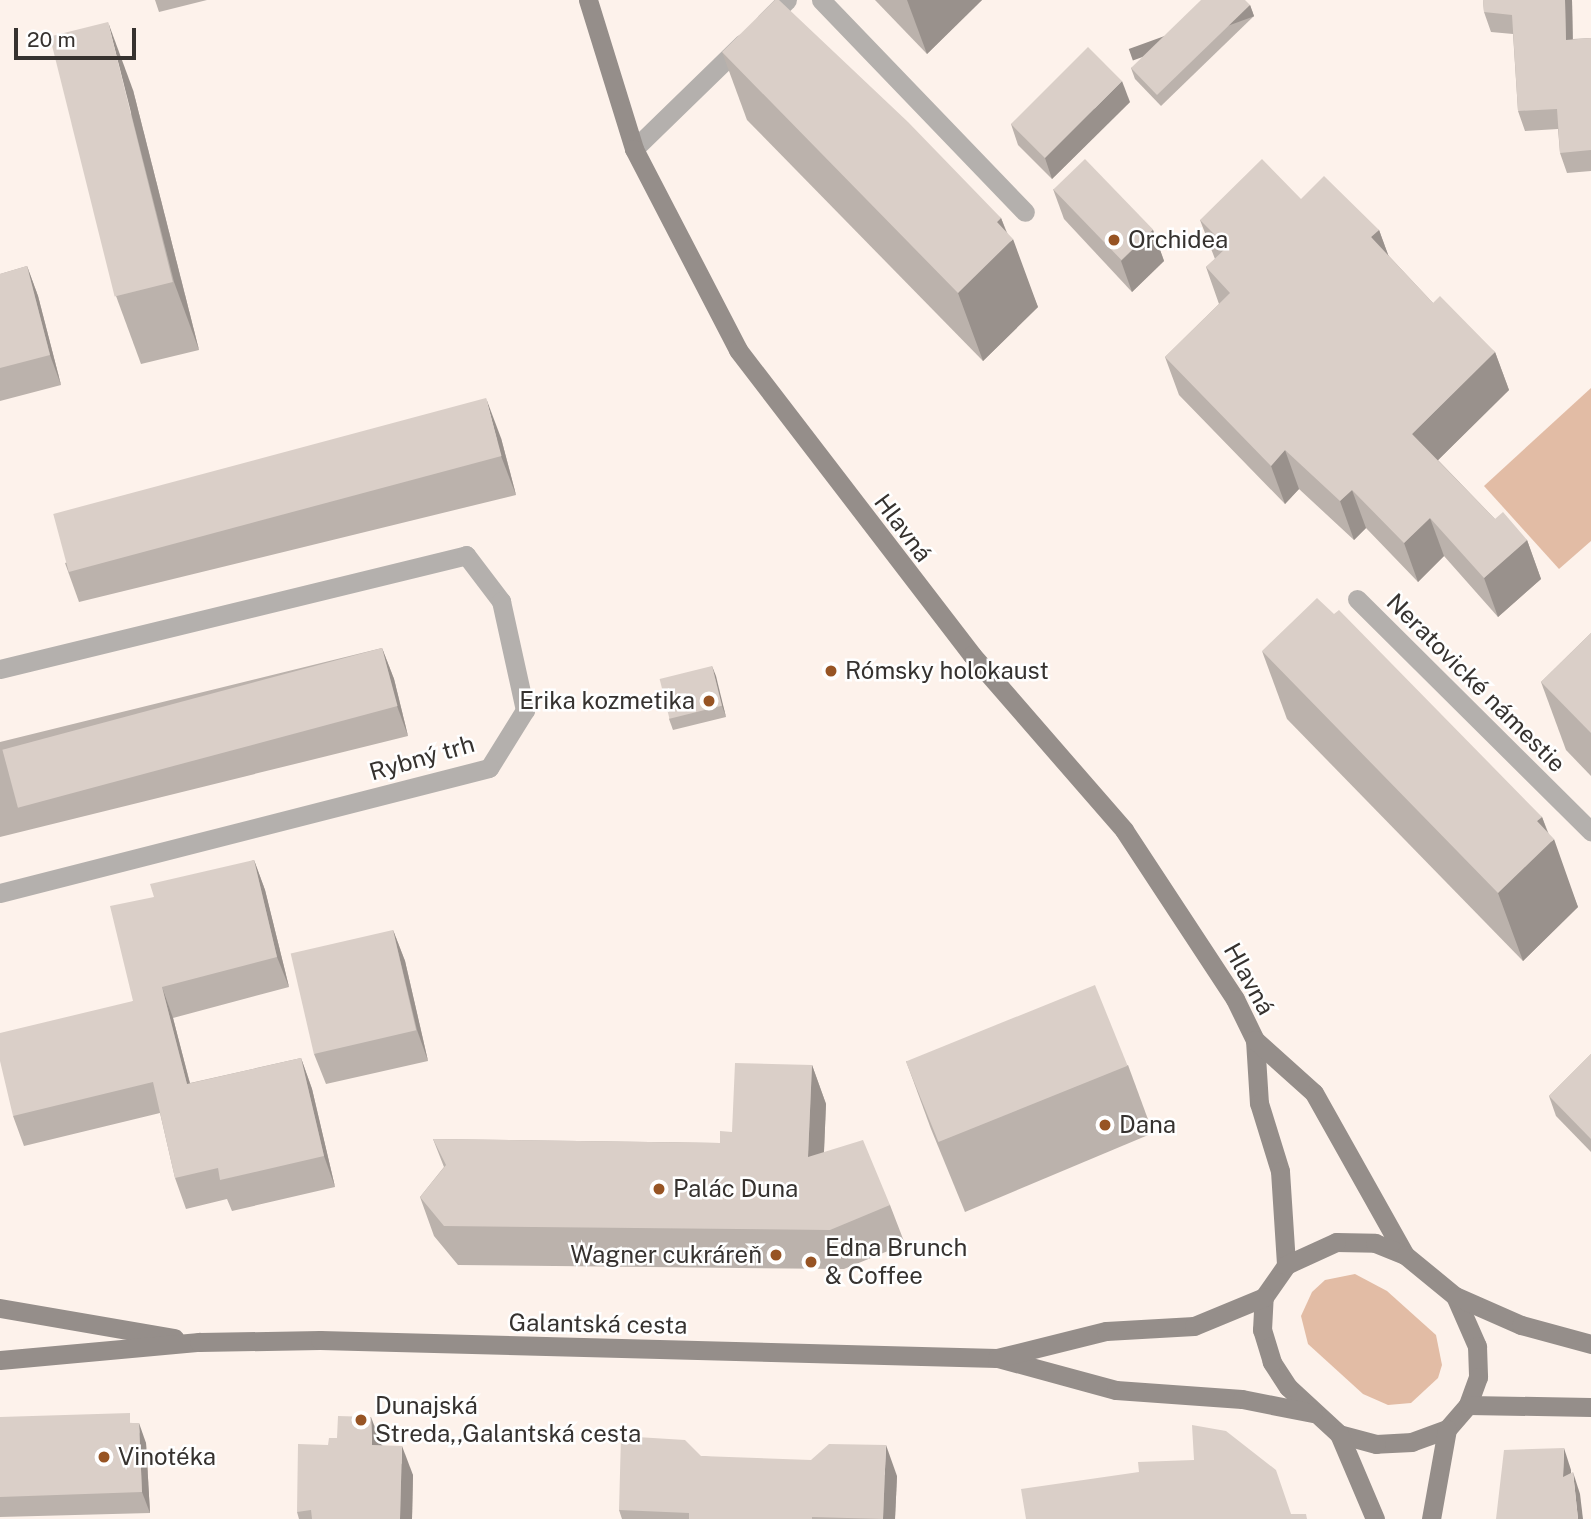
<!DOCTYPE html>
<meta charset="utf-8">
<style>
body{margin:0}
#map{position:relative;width:1591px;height:1519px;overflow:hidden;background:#fdf2eb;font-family:"Public Sans",sans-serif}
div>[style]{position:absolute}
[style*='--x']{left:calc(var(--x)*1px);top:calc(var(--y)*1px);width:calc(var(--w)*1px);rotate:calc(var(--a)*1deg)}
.green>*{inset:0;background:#e2bca5}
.minor>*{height:19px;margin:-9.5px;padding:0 9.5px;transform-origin:9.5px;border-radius:9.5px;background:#b4b0ad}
.secondary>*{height:19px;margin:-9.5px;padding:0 9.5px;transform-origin:9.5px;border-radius:9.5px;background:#958e8a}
.wall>*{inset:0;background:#bbb2ac}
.shaded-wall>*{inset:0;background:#99918c;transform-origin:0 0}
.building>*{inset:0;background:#dacfc8;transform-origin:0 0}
.dots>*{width:19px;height:19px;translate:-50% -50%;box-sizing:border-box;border:4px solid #fff;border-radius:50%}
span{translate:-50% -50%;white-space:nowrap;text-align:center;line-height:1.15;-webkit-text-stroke:5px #fff;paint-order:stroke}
.poi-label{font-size:24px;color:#36322f}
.left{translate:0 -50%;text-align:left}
.right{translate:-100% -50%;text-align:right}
.street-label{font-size:24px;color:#36322f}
.scale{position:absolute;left:14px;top:28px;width:122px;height:32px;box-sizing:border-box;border:4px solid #36322f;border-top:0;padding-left:9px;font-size:21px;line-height:24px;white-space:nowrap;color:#36322f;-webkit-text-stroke:5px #fff;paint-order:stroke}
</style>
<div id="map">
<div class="green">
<div style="clip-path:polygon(1591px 388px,1591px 541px,1559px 569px,1484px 486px)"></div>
<div style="clip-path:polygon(1355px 1274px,1387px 1291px,1436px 1335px,1442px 1365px,1438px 1378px,1411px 1403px,1388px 1405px,1363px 1394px,1308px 1344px,1301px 1316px,1312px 1292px,1325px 1280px)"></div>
</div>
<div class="minor">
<div style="--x:821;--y:0;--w:294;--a:46.1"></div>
<div style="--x:765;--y:22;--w:31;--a:-45"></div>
<div style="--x:634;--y:149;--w:152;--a:-44.2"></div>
<div style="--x:1357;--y:599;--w:330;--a:44.8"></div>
<div style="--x:0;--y:669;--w:480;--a:-13.7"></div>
<div style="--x:466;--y:555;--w:58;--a:52.7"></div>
<div style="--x:501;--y:601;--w:112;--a:77.6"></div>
<div style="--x:525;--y:710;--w:68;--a:121.8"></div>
<div style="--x:489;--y:768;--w:505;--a:165.66"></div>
</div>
<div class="secondary">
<div style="--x:588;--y:0;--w:156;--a:72.8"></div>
<div style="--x:634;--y:149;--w:226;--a:62.6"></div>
<div style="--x:738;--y:350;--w:384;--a:52.5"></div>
<div style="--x:972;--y:655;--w:232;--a:49"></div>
<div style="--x:1124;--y:830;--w:202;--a:56.7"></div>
<div style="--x:1235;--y:999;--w:46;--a:64"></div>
<div style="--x:1255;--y:1040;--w:63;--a:86.4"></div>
<div style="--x:1259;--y:1103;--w:71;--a:72.8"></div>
<div style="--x:1280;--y:1171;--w:94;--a:86.3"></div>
<div style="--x:1255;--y:1040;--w:79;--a:41.9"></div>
<div style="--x:1314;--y:1093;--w:186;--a:60.7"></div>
<div style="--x:1336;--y:1242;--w:39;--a:1"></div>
<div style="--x:1375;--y:1243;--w:32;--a:22"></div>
<div style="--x:1405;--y:1255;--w:65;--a:39.4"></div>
<div style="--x:1455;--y:1296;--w:55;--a:66.3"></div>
<div style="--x:1477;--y:1346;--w:31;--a:88"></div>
<div style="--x:1478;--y:1377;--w:30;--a:110"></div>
<div style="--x:1468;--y:1405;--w:32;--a:131"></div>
<div style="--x:1447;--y:1429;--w:37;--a:160"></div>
<div style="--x:1412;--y:1442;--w:36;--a:177"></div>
<div style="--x:1376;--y:1444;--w:38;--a:-165"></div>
<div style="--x:1339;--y:1434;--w:69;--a:-137.3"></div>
<div style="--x:1288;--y:1387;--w:30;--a:-123"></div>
<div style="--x:1272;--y:1362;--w:34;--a:-107"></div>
<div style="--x:1262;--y:1330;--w:33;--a:-87"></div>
<div style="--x:1264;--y:1297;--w:39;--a:-55"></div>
<div style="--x:1286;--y:1265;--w:55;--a:-24.7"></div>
<div style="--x:1455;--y:1296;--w:72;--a:23.7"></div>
<div style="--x:1521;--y:1325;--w:73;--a:15.2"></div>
<div style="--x:0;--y:1308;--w:177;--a:9.8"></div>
<div style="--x:998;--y:1358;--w:122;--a:15.2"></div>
<div style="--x:1116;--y:1390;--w:126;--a:4.1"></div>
<div style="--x:1242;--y:1399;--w:72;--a:11.2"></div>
<div style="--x:0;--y:1360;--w:200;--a:-5.2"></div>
<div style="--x:199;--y:1342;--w:121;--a:-0.9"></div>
<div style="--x:320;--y:1340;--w:677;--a:1.52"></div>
<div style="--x:997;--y:1358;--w:112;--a:-13.9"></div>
<div style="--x:1106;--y:1331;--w:88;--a:-3.3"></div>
<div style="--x:1194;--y:1326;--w:76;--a:-22.5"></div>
<div style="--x:1468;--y:1405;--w:123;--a:0.9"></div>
<div style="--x:1339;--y:1434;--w:92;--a:67"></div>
<div style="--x:1431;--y:1519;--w:91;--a:-79.9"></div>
</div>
<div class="wall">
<div style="clip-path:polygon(155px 0,207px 0,159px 12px)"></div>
<div style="clip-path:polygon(875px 0,982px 0,927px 54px)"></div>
<div style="clip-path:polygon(1483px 0,1572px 0,1573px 39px,1591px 38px,1591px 171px,1567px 173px,1560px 153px,1558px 129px,1525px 131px,1518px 111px,1513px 34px,1491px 32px,1484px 12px)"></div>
<div style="clip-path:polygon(1250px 5px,1254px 16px,1161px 106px,1135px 79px,1131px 68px)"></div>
<div style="clip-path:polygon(722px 52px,1001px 218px,1038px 307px,983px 361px,747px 120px)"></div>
<div style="clip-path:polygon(133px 90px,199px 350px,141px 364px,116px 296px)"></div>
<div style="clip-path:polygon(1130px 102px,1052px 179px,1018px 145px,1011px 124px)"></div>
<div style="clip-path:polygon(1053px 189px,1153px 230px,1164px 261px,1132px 292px,1064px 219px)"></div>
<div style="clip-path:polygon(1301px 199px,1379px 230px,1388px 255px,1433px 303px,1495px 352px,1509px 390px,1438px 460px,1495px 519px,1527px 540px,1541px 579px,1498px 617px,1444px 556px,1418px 582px,1366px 528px,1354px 540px,1299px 489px,1285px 504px,1179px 395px,1165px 357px,1219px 304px,1206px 267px,1215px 259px,1200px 220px)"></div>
<div style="clip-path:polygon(27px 266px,38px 296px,61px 385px,0 401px,0 274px)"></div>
<div style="clip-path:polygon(501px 438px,516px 495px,79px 602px,65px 563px)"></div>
<div style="clip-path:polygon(1591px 633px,1591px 776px,1566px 750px,1541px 682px)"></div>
<div style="clip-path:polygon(382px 648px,394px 679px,408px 736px,0 837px,0 742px)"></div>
<div style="clip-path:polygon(1262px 651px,1542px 817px,1578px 907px,1523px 961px,1287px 719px)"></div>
<div style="clip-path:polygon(712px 666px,726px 717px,673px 730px,669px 719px)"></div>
<div style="clip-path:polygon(254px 860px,265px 890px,289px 987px,173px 1018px,190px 1083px,301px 1058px,312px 1089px,335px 1187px,232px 1211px,227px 1199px,186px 1209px,175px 1178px,160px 1113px,24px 1146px,13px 1116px,133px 1001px,154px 897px)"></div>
<div style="clip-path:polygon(393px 930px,405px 961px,428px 1061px,326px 1084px,314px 1054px)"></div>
<div style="clip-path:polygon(1591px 1054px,1591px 1152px,1556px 1116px,1549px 1096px)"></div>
<div style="clip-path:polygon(906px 1061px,1128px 1065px,1153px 1133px,965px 1212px,931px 1129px)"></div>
<div style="clip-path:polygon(812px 1065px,826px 1104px,824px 1152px,890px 1205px,905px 1244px,844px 1269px,458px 1265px,434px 1236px,420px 1197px,444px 1167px,433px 1139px,720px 1143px)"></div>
<div style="clip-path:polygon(0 1417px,133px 1423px,146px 1443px,150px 1513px,0 1517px)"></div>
<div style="clip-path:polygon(328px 1445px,382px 1445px,413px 1475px,412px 1519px,299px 1519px,297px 1512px)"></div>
<div style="clip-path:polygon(701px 1456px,897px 1476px,895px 1519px,622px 1519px,619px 1510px)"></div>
</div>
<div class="shaded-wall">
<div style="clip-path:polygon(907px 0,982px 0,927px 54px)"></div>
<div style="clip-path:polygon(1565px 0,1572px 0,1573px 60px,1566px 40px)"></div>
<div style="left:1250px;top:5px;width:12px;height:129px;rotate:70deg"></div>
<div style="clip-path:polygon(108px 22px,133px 90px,199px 350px,174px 282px)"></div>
<div style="clip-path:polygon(1122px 81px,1130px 102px,1052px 179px,1045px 158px)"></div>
<div style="clip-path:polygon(1001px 218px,1010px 242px,1013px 239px,1038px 307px,983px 361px,958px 293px,997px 222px)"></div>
<div style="clip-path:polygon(1153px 230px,1164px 261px,1132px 292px,1121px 261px)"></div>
<div style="clip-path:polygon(1379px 230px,1393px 268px,1371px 237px)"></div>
<div style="clip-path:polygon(27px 266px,38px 296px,61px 385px,50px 355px)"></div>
<div style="clip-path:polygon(1495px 352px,1509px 390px,1426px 472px,1412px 434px)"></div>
<div style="clip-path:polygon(486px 398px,501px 438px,516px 495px,501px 456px)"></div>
<div style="clip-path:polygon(1285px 450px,1299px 489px,1285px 504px,1271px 466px)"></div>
<div style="clip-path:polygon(1352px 490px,1366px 528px,1354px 540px,1340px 501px)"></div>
<div style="clip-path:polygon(1430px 518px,1444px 556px,1418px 582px,1404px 543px)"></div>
<div style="clip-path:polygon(1527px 540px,1541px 579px,1498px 617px,1484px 578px)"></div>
<div style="clip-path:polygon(382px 648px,394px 679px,408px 736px,397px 706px)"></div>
<div style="clip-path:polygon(712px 666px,716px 676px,726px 717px,722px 706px)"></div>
<div style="clip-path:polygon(1542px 817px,1551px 842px,1554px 839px,1578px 907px,1523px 961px,1498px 893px,1537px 821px)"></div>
<div style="clip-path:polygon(254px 860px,265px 890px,289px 987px,277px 957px)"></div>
<div style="clip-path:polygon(393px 930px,405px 961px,428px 1061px,417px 1030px)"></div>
<div style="clip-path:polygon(162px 987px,173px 1018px,198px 1115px,187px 1084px)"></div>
<div style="clip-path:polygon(301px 1058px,312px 1089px,335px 1187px,324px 1156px)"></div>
<div style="clip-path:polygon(812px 1065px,826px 1104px,822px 1196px,808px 1157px)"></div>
<div style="clip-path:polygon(371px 1417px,382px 1446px,372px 1445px)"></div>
<div style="clip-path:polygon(139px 1423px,146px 1443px,150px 1513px,142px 1492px)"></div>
<div style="clip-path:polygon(886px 1445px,897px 1476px,895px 1519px,883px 1519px)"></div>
<div style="clip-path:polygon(402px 1446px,413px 1475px,412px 1519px,400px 1519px)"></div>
<div style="clip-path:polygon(1564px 1448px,1571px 1470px,1571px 1499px,1563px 1477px)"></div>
<div style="clip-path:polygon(1573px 1472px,1580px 1494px,1583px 1519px,1578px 1519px)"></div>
</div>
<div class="building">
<div style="clip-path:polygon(775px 0,779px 0,908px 122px,1001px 218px,997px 222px,1013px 239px,958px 293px,722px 52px)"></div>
<div style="clip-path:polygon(1201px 0,1245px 0,1250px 5px,1157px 95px,1131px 68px)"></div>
<div style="clip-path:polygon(1483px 0,1565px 0,1566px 40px,1591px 38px,1591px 150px,1560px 153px,1557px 109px,1518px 111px,1512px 15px,1484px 12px)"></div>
<div style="left:108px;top:22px;width:268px;height:60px;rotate:76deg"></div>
<div style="left:1088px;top:47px;width:48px;height:109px;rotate:45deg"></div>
<div style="left:1085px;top:159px;width:98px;height:44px;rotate:46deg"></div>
<div style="clip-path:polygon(1262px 159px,1301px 199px,1324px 176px,1379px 230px,1371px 237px,1433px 303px,1440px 296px,1495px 352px,1412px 434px,1495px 519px,1503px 512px,1527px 540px,1484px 578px,1430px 518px,1404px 543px,1352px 490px,1340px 501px,1285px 450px,1271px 466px,1165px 357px,1230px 293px,1206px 267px,1227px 247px,1200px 220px)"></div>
<div style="clip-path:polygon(27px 266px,50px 355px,0 368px,0 274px)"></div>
<div style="left:486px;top:398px;width:60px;height:448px;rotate:75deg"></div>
<div style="clip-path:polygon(1317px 598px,1334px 614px,1339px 610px,1542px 817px,1537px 821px,1554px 839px,1498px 893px,1262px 651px)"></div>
<div style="clip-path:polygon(1591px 633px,1591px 733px,1541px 682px)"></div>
<div style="left:382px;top:648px;width:60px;height:393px;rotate:75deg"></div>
<div style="left:712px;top:666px;width:41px;height:54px;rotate:76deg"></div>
<div style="clip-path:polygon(254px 860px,277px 957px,162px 987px,187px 1084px,301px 1058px,324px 1156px,220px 1180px,218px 1168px,175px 1178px,153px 1082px,13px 1116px,0 1061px,0 1033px,133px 1001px,110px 906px,154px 897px,150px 884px)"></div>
<div style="left:393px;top:930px;width:103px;height:105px;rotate:77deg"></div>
<div style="left:1095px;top:985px;width:87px;height:204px;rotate:68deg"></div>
<div style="clip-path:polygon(1591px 1054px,1591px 1139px,1549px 1096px)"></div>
<div style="clip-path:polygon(735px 1063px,812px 1065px,808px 1157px,863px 1140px,890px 1205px,830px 1230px,444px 1226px,420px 1197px,446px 1165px,433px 1139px,720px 1143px,720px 1131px,732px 1132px)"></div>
<div style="clip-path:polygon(130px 1413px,130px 1423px,139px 1423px,142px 1492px,0 1497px,0 1417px)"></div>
<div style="clip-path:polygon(338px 1416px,371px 1417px,372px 1445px,402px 1446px,400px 1519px,312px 1519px,311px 1510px,297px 1512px,298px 1444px,328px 1445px,329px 1438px,337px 1438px)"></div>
<div style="clip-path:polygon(1192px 1425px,1226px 1431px,1276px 1470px,1291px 1514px,1306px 1514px,1307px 1519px,1026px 1519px,1021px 1489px,1139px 1472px,1138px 1462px,1194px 1460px)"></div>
<div style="clip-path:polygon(621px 1436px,685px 1440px,701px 1456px,811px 1460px,829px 1444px,886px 1445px,883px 1519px,812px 1517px,812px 1519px,689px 1519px,689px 1513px,619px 1510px)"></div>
<div style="clip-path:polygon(1564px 1448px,1563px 1477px,1573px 1472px,1578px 1519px,1496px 1519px,1504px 1450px)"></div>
</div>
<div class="dots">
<div style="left:1114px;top:240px;background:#975424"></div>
<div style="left:831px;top:671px;background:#975424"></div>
<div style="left:709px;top:701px;background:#975424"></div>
<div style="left:1105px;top:1125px;background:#975424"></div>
<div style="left:659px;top:1189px;background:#975424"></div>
<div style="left:776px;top:1255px;background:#975424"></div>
<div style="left:811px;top:1262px;background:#975424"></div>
<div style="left:361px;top:1420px;background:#975424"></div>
<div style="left:104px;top:1457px;background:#975424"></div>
</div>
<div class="poi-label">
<span class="left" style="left:1128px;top:240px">Orchidea</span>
<span class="left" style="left:845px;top:671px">Rómsky holokaust</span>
<span class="right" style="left:695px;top:701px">Erika kozmetika</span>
<span class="left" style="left:1119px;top:1125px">Dana</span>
<span class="left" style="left:673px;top:1189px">Palác Duna</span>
<span class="left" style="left:825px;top:1262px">Edna Brunch<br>&amp; Coffee</span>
<span class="right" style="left:762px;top:1255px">Wagner cukráreň</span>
<span class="left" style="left:375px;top:1420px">Dunajská<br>Streda,,Galantská cesta</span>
<span class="left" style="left:118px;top:1457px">Vinotéka</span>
</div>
<div class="street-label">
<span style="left:903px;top:528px;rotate:53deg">Hlavná</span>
<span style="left:1476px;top:683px;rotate:45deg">Neratovické námestie</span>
<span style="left:422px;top:758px;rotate:-16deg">Rybný trh</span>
<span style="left:1249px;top:979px;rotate:61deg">Hlavná</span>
<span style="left:598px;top:1324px;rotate:1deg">Galantská cesta</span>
</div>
<div class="scale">20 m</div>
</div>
